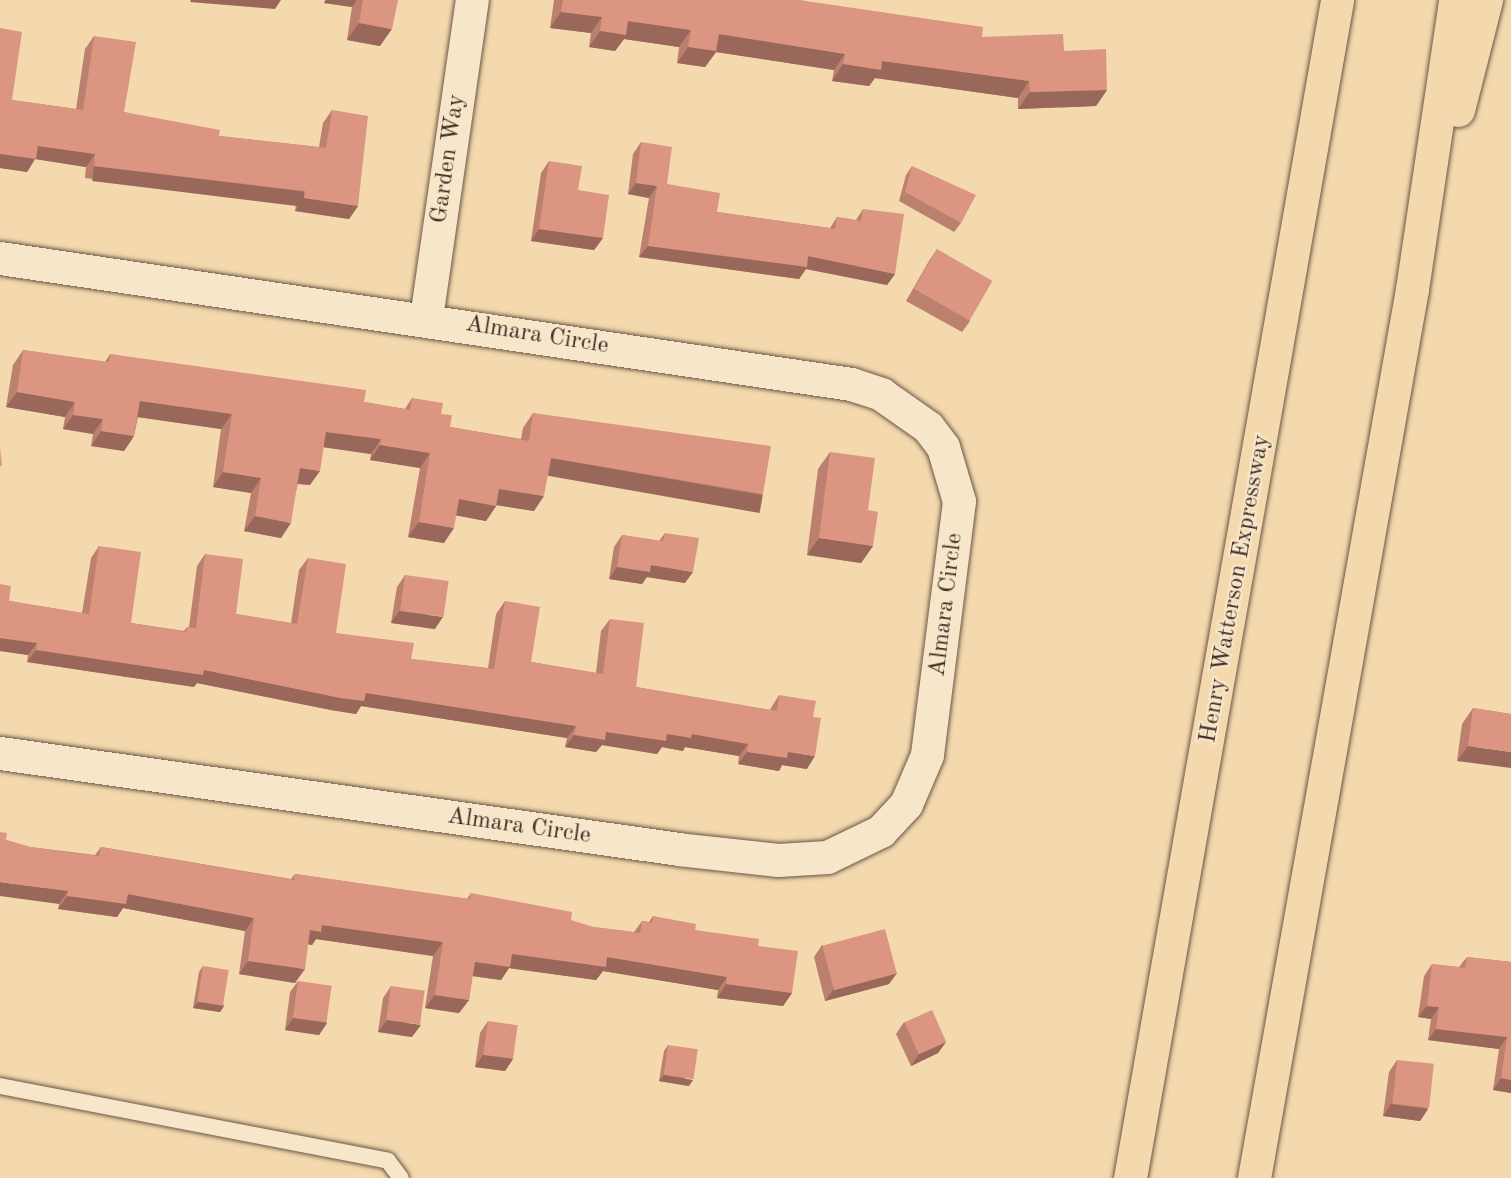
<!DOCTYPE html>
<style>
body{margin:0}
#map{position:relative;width:1511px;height:1178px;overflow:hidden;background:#f3d9ad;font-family:"Old Standard TT",serif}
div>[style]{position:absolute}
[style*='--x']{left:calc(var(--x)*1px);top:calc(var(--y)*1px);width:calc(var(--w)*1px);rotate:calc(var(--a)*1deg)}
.roads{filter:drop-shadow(0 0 2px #6c5646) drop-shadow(0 0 2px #6c5646)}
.lane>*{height:16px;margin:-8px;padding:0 8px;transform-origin:8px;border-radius:8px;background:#f7e6ca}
.street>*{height:33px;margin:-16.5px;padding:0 16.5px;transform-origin:16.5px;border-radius:16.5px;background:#f7e6ca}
.highway>*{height:33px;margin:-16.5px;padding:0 16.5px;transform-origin:16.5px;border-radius:16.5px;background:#f3d9ad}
.wall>*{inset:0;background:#bc806e}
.shaded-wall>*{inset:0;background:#99685a;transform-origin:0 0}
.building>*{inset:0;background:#db9580;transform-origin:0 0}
span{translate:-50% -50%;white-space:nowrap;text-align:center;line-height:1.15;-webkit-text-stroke:4.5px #f7e6ca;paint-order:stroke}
.street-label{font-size:24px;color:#3f2b24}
</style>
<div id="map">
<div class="roads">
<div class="lane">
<div style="--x:0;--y:1086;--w:395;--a:10.9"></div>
<div style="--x:388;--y:1161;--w:21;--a:53"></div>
</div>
<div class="street">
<div style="--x:0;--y:258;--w:860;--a:8.42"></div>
<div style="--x:851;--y:384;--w:32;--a:18"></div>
<div style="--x:881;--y:394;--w:57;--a:35.1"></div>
<div style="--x:928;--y:427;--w:25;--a:53"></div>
<div style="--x:943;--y:447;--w:56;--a:73.5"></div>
<div style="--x:959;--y:501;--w:256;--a:97.2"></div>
<div style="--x:927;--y:755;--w:53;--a:113.2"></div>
<div style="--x:906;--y:804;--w:37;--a:133"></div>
<div style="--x:881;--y:831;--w:60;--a:154.3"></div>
<div style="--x:827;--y:857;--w:49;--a:176.5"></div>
<div style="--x:778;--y:860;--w:100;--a:-173.7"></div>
<div style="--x:679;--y:849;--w:686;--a:-171.95"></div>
<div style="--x:426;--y:318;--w:321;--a:-81.8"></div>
</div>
<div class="highway">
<div style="--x:1458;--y:110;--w:114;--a:-75.7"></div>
<div style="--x:1130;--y:1178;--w:1196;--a:-80.03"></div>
<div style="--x:1254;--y:1178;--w:903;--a:-79.92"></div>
<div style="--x:1412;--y:289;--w:292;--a:-81.5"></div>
</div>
</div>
<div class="wall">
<div style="clip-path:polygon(325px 0,398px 0,380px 46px,347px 40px,352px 7px,324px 3px)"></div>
<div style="clip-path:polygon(554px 0,799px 0,982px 37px,1064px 51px,1107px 90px,1096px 106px,1018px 109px,1018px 98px,875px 78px,869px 86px,832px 81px,834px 70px,716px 52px,705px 67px,677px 63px,679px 47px,624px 39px,615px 51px,589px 47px,591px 33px,550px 28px)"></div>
<div style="clip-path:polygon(0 28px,12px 100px,76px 109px,85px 49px,94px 36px,124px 112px,219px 136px,319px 147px,323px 123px,332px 110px,358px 206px,349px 219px,295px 211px,296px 204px,85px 178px,86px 167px,35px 159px,27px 172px,0 168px)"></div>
<div style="clip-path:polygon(641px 142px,667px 184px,717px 212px,830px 228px,837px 217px,856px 220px,863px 209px,895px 274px,887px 285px,806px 269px,799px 279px,639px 257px,649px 198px,628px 194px,633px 154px)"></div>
<div style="clip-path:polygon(549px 161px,578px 190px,603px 238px,594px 250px,531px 241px,541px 173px)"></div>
<div style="clip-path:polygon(912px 166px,961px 223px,954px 232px,899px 201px,906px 175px)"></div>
<div style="clip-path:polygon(937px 249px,970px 321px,962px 332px,906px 301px,929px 261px)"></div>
<div style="clip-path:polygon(23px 350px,105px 362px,110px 354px,364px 402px,405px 409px,412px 398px,441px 414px,450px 427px,521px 439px,523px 428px,533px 413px,763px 494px,753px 509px,548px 474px,534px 511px,497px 505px,486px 521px,456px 515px,444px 543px,408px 537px,420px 468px,370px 460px,371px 454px,323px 447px,310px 485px,298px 484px,281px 538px,244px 531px,251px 493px,213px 487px,221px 429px,138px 417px,134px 436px,124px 451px,91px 446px,93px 434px,63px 429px,65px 417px,6px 407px,13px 365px)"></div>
<div style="clip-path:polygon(830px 452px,873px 546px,861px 563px,807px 555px,818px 469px)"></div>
<div style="clip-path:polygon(665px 533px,685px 583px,647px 577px,642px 584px,609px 579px,614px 547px,622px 535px,659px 541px)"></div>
<div style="clip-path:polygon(99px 546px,131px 623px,184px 631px,187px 627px,189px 627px,197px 566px,205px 554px,236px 614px,291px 623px,299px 570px,308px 558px,336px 633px,411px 659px,488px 668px,496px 614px,505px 601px,531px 662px,596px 673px,601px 631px,610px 619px,636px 687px,770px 710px,771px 708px,779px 695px,807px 769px,782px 765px,779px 771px,738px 764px,739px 756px,685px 747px,683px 751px,662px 747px,657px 754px,602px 745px,596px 752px,565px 747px,567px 738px,361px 706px,356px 714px,331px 710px,197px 683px,194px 687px,27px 662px,28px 655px,0 651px,0 584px,9px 601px,82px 613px,91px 558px)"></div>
<div style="clip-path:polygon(405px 575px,435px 629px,391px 623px,397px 587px)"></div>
<div style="clip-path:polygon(1473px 708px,1511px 714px,1457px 761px,1462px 724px)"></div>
<div style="clip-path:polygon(6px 840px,30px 847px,95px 855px,101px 847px,291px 879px,295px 874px,467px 899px,471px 893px,593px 927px,634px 932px,642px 921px,649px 922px,653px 916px,695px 930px,758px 946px,792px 993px,783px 1006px,717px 998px,718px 990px,603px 971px,596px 980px,509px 968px,501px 980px,472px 976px,469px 1000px,459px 1013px,425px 1008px,433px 956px,316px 939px,312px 945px,308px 944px,295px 983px,239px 974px,245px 931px,123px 908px,117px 917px,58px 909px,59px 904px)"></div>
<div style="clip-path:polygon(822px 945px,897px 973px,889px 984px,825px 1001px,814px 957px)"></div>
<div style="clip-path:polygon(1467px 957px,1511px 962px,1511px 1093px,1493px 1090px,1499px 1049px,1428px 1040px,1431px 1019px,1418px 1017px,1424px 976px,1432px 964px,1459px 967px)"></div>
<div style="clip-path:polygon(203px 966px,224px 1006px,220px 1012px,193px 1008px,199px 972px)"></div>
<div style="clip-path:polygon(298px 981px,327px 1023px,319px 1035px,285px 1030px,290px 992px)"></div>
<div style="clip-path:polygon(391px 986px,412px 1037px,378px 1032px,383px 998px)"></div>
<div style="clip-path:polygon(488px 1021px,513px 1059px,505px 1071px,475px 1067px,480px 1033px)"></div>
<div style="clip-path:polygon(904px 1022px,946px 1042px,938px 1053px,911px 1066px,896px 1034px)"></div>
<div style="clip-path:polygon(668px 1045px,689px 1086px,659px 1081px,664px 1051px)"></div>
<div style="clip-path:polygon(1397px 1060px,1428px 1109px,1420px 1121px,1383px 1116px,1389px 1072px)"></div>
</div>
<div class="shaded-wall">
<div style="clip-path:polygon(191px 0,281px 0,275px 9px,190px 2px)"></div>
<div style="clip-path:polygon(326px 0,357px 0,352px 7px,324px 3px)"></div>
<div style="clip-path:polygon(561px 12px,602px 17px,591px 33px,550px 28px)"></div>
<div style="clip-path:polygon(628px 21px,691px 30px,679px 47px,624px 39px,615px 51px,589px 47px,600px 31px)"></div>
<div style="clip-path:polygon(359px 23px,392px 29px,380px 46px,347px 40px)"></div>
<div style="clip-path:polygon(719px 34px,845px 54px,834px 70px,716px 52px,705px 67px,677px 63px,688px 47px)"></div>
<div style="clip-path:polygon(882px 61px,1029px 81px,1018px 98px,875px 78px,869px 86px,832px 81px,843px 64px)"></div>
<div style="clip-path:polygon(1107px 90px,1096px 106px,1018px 109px,1030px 92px)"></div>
<div style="clip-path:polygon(38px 146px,95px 154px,86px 167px,35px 159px,27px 172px,0 168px,0 154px)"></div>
<div style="left:94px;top:166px;width:212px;height:15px;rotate:7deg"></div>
<div style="clip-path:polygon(636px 183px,657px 186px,649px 198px,628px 194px)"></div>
<div style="clip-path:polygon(304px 198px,358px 206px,349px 219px,295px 211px)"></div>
<div style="clip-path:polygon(539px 229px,603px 238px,594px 250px,531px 241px)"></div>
<div style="clip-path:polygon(648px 246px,808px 256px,895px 274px,887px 285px,806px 269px,799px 279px,639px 257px)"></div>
<div style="clip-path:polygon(17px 392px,75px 402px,65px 417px,6px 407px)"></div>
<div style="clip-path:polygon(140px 401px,232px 414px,221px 429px,130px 416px)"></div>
<div style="clip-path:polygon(73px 415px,103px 419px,93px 434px,63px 429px)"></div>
<div style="clip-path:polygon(101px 431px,134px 436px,124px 451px,91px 446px)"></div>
<div style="clip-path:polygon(326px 432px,381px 439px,371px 454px,315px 446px)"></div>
<div style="clip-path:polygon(380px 445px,430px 453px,420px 468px,370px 460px)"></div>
<div style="left:551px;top:458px;width:215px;height:18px;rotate:10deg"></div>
<div style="clip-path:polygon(300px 468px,320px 471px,310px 485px,290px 483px)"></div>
<div style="clip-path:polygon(223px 472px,261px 478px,251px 493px,213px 487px)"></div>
<div style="clip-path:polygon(499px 489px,544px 496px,534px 511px,489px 504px)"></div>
<div style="clip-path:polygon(459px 499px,496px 506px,486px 521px,448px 514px)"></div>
<div style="clip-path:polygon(255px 516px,291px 523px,281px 538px,244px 531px)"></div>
<div style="clip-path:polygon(419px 522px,454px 528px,444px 543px,408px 537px)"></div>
<div style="clip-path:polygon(819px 538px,873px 546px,861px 563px,807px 555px)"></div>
<div style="clip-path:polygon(651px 565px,693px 572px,685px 583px,647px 577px,642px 584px,609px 579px,617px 567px)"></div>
<div style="clip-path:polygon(399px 611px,443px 617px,435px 629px,391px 623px)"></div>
<div style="clip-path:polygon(0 638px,37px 643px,28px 655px,0 651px)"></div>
<div style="clip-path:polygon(36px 650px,204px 670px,366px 693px,576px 726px,567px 738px,361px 706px,356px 714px,331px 710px,197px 683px,194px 687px,27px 662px)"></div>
<div style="clip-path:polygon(606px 732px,667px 734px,692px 734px,748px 744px,739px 756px,685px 747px,683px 751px,662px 747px,657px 754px,602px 745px,596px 752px,565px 747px,574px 735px)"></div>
<div style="clip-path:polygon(1468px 746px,1511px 752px,1511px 768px,1457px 761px)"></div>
<div style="clip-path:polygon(747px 752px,788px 752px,815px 756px,807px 769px,782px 765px,779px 771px,738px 764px)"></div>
<div style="clip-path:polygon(0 882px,68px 891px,59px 904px,0 896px)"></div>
<div style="clip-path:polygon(128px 894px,254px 918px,245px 931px,123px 908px,117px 917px,58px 909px,67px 896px)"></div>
<div style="clip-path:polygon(322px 925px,443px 942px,433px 956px,316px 939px,312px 945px,301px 943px,310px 930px)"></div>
<div style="clip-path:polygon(512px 954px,607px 957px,727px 977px,718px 990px,603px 971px,596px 980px,509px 968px,501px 980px,465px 975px,475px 962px)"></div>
<div style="clip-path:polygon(248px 961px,305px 969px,295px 983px,239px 974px)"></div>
<div style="clip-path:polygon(897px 973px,889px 984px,825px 1001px,834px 989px)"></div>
<div style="clip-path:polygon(726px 984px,792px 993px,783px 1006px,717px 998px)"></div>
<div style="clip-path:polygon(435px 995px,469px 1000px,459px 1013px,425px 1008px)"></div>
<div style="clip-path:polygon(198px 1002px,224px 1006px,220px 1012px,193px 1008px)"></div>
<div style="clip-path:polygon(1427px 1006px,1439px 1007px,1431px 1019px,1418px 1017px)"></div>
<div style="clip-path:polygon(293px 1018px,327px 1023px,319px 1035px,285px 1030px)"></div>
<div style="clip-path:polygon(387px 1020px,421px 1025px,412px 1037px,378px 1032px)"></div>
<div style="clip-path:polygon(1436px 1029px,1507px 1037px,1499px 1049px,1428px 1040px)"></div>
<div style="clip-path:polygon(946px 1042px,938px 1053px,911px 1066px,919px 1054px)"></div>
<div style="clip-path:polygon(483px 1055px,513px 1059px,505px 1071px,475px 1067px)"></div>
<div style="clip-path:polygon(664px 1075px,693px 1080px,689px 1086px,659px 1081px)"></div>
<div style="clip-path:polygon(1501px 1078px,1511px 1080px,1511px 1093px,1493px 1090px)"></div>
<div style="clip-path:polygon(1391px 1104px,1428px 1109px,1420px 1121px,1383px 1116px)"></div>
</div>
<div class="building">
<div style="clip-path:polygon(363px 0,398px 0,392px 29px,359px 23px)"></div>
<div style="clip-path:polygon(563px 0,799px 0,983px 27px,982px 37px,1063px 34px,1064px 51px,1106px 49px,1107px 90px,1030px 92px,1029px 81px,882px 61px,881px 70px,843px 64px,845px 54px,719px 34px,716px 51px,688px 47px,691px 30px,628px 21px,626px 35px,600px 31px,602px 17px,561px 12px)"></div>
<div style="clip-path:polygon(0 28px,22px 32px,12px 100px,83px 110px,94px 36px,136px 42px,124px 112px,220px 130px,219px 136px,326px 148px,332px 110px,368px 116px,358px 206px,304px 198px,305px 191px,94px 166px,95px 154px,38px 146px,36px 159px,0 154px)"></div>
<div style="clip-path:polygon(641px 142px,672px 147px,667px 184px,720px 193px,717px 212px,835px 229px,837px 217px,861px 221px,863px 209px,904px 214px,895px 274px,808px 256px,807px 267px,648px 246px,657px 186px,636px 183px)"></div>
<div style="clip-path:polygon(549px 161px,582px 166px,578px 190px,609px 195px,603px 238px,539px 229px)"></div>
<div style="clip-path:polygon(912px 166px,976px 195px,961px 223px,905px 192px)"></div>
<div style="left:937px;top:249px;width:64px;height:46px;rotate:30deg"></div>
<div style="clip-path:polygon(23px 350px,109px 362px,110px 354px,366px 390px,364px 402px,410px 410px,412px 398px,443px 403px,441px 414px,452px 415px,450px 427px,529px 441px,533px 413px,771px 446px,763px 494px,551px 458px,544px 496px,499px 489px,496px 506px,459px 499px,454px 528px,419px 522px,430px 453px,380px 445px,381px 439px,326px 432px,320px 471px,300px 468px,291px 523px,255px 516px,261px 478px,223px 472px,232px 414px,140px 401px,134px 436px,101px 431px,103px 419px,73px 415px,75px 402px,17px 392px)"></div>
<div style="clip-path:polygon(0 448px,2px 466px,0 466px)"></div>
<div style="clip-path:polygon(830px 452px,875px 458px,868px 510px,878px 512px,873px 546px,819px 538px)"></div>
<div style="clip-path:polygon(665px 533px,699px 538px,693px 572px,651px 565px,650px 572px,617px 567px,622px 535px,663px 541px)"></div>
<div style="clip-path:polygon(99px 546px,141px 552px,131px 623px,186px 632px,187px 627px,196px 628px,205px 554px,243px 559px,236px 614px,297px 624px,308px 558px,346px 564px,336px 633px,414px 643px,411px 659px,494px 669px,505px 601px,540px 607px,531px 662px,603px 674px,610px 619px,644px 623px,636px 687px,777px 711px,779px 695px,816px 701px,813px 717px,821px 718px,815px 756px,788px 752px,787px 758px,747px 752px,748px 744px,692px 734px,691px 738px,667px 734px,666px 741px,606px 732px,605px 740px,574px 735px,576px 726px,366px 693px,364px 701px,340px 698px,204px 670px,203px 675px,36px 650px,37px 643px,0 638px,0 584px,11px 586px,9px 601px,89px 614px)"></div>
<div style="left:405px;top:575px;width:44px;height:36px;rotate:8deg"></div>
<div style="clip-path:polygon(1473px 708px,1511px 714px,1511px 752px,1468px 746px)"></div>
<div style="clip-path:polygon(0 832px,7px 833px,6px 840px,30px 847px,74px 853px,99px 856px,101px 847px,294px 880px,295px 874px,470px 899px,471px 893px,572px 912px,571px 920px,593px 927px,640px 933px,642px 921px,652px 923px,653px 916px,696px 924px,695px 930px,759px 939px,758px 946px,798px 951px,792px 993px,726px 984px,727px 977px,607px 957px,606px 967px,512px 954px,510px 967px,475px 962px,469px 1000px,435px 995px,443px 942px,322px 925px,321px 932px,310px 930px,305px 969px,248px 961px,254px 918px,128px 894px,126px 904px,67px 896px,68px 891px,0 882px)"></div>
<div style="left:885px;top:929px;width:46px;height:65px;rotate:75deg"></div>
<div style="clip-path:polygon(1467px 957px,1511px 962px,1511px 1080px,1501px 1078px,1507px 1037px,1436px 1029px,1439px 1007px,1427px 1006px,1432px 964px,1465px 968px)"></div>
<div style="left:203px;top:966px;width:26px;height:36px;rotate:9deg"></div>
<div style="left:298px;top:981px;width:34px;height:37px;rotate:8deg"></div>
<div style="left:391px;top:986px;width:34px;height:34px;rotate:8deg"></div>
<div style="left:932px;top:1010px;width:35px;height:30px;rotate:66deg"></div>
<div style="left:488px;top:1021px;width:30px;height:34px;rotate:8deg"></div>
<div style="left:668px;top:1045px;width:30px;height:30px;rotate:8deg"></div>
<div style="left:1397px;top:1060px;width:37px;height:44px;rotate:6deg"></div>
</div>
<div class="street-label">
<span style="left:449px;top:159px;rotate:-82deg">Garden Way</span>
<span style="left:537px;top:336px;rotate:9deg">Almara Circle</span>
<span style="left:1236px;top:589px;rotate:-80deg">Henry Watterson Expressway</span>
<span style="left:947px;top:605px;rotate:-83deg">Almara Circle</span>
<span style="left:519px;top:827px;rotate:8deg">Almara Circle</span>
</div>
</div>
